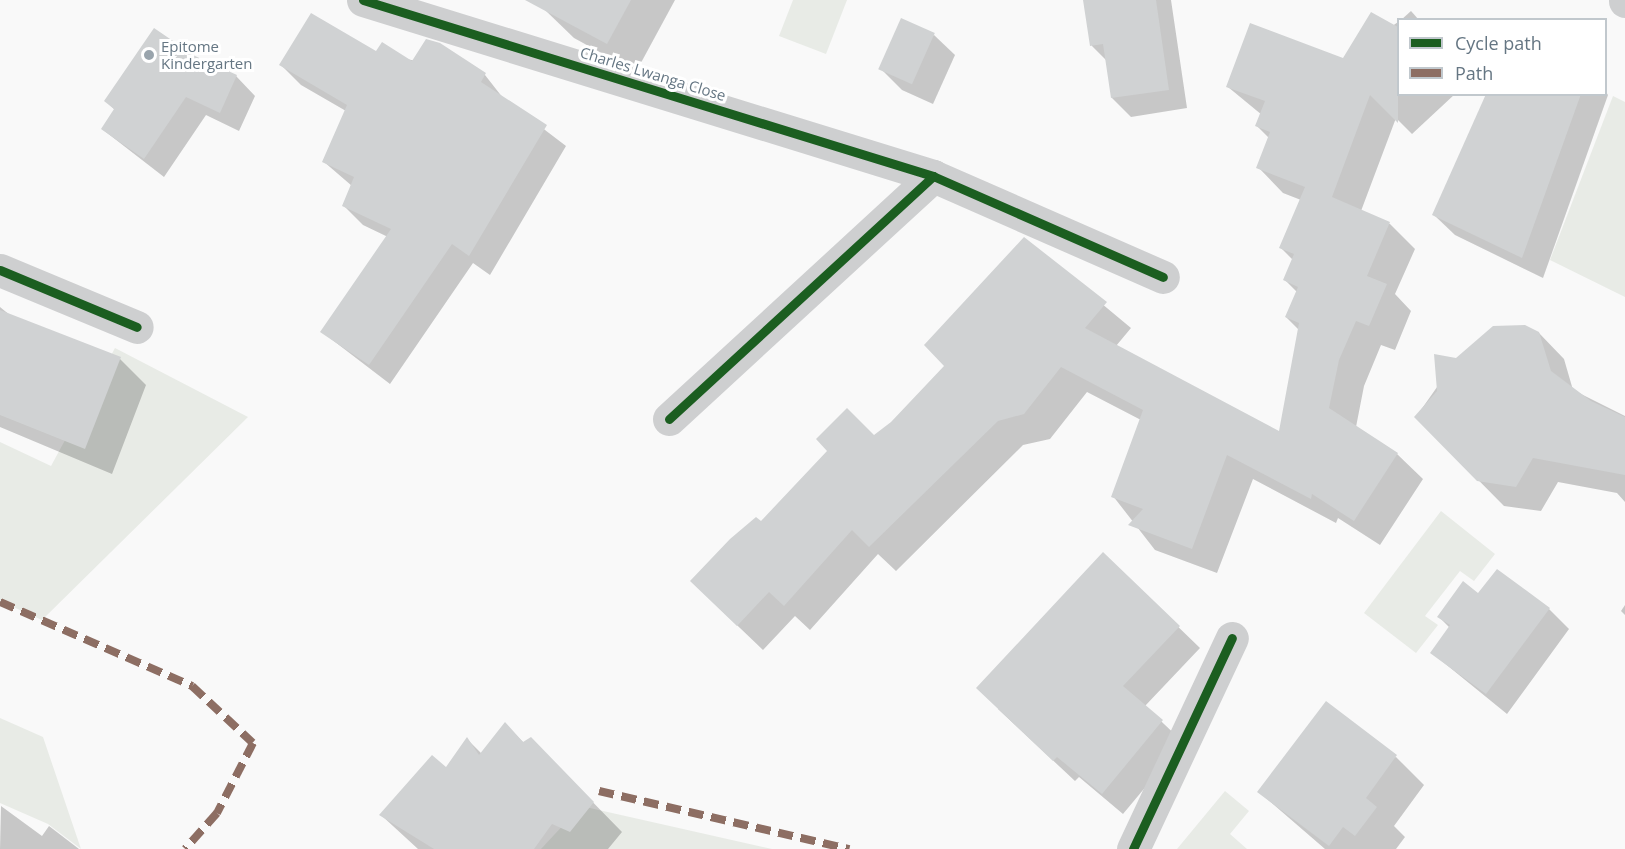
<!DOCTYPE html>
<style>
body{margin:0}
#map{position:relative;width:1625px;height:849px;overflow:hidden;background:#f9f9f9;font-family:"Open Sans",sans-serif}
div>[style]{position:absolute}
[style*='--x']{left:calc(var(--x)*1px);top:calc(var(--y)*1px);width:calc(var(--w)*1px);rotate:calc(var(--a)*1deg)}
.green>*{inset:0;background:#e8ebe6}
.shadow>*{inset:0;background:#0003}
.building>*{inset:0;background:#d0d2d3;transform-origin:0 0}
.minor>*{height:33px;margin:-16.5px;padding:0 16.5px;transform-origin:16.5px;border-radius:16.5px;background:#cecfd0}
.quiet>*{height:8px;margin-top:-4px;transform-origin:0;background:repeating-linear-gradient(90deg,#8d6e63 0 15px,transparent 0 23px)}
.cycleway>*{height:9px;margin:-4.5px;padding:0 4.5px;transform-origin:4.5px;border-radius:4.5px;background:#1b5e20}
.dots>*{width:16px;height:16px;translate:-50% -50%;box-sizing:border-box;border:3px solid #fff;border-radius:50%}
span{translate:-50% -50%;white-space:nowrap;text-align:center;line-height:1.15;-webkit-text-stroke:6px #fff;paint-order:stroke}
.poi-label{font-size:15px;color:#657683}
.left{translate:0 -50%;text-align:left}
.street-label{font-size:15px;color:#657683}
.legend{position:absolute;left:1397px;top:18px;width:210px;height:78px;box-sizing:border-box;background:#fff;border:2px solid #c1c8cd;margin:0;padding:8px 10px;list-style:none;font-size:18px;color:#657683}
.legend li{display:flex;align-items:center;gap:12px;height:30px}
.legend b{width:30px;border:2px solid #c1c8cd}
</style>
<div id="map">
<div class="green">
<div style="clip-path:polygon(793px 0,847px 0,826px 54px,779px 36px)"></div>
<div style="clip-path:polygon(1613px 96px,1625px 102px,1625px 297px,1550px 260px)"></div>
<div style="clip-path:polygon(115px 348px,248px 417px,42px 620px,0 601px,0 442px,51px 466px)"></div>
<div style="clip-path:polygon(1441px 511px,1495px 554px,1474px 581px,1460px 571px,1425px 616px,1438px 625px,1416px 653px,1364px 613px)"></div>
<div style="clip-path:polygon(0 718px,43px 737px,81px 849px,48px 824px,0 803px)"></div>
<div style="clip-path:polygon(1225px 791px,1249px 811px,1230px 834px,1247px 849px,1177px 849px)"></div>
<div style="clip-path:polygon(581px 806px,772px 849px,541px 849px)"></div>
</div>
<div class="shadow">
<div style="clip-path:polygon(550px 0,675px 0,636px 72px,574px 38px,545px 10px)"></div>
<div style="clip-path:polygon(1084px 0,1171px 0,1187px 108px,1131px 117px,1112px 98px,1107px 61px,1092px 46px)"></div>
<div style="clip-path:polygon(1411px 11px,1419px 20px,1401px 20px)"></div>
<div style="clip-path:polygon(1398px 22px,1398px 94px,1455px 94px,1412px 134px,1396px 118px,1361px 211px,1390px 224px,1415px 249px,1395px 294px,1411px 311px,1395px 350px,1381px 345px,1364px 386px,1356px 427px,1397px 454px,1423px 479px,1380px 545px,1338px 518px,1336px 523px,1253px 479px,1217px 573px,1155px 550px,1113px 496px,1141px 420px,1087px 392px,1050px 439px,1023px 445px,896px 571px,878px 554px,810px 630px,795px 616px,763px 650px,717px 606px,761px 523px,892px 423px,946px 366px,1024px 239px,1131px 328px,1116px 346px,1280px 433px,1299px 330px,1286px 317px,1297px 292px,1285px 280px,1293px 260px,1281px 248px,1301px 200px,1283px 193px,1258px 167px,1269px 138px,1257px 126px,1262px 115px,1228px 87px,1344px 60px)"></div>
<div style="clip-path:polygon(934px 35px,955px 55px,933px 104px,902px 90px,881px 69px)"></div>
<div style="clip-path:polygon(377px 53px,485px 75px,503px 98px,566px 146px,490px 275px,473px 263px,390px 384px,322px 332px,388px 237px,363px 225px,343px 205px,352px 186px,323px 161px,346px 111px,301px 85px,281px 65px)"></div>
<div style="clip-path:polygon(194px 58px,236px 76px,255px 96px,239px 131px,206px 115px,164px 177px,102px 129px,115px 110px,106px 101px)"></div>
<div style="clip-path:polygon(1606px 92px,1608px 95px,1543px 278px,1455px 235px,1434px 215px,1488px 94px)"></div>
<div style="clip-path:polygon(0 307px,11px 316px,120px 359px,146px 385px,112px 474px,0 427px)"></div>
<div style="clip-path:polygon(1539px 333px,1564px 359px,1573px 390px,1625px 416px,1625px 502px,1617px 493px,1558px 482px,1541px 511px,1504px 506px,1416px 417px,1456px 360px)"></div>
<div style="clip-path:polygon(1103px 554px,1200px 648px,1145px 706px,1183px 742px,1123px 814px,1079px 777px,1075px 781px,998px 709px)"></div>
<div style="clip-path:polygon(1479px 595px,1549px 609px,1569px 629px,1507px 714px,1432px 653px,1450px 628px,1439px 617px)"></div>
<div style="clip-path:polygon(1625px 605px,1625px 615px,1621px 611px)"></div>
<div style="clip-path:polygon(505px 724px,524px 743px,531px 739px,622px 832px,608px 849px,418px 849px,381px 815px,446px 770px,467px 739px,482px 754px)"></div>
<div style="clip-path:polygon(1396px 757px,1424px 785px,1394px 826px,1405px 837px,1396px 849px,1325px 849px,1259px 792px)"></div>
<div style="clip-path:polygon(1px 806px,42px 836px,49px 826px,79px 849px,0 849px)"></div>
</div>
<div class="building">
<div style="clip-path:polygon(525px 0,631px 0,607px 44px)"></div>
<div style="clip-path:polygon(1083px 0,1156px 0,1169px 90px,1111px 98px,1103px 44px,1090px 46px)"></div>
<div style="clip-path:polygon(1371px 12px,1398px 27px,1398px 123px,1370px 95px,1332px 197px,1390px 222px,1367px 276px,1387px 284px,1369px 326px,1356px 321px,1339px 360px,1329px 408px,1398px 453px,1354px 521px,1312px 494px,1311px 499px,1227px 455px,1192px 549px,1128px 525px,1143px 509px,1111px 497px,1143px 410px,1061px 367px,1024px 414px,998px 421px,869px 547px,852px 530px,784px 606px,769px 592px,737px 626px,690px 581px,730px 539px,756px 517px,761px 521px,827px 451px,816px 439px,847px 408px,874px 435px,891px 422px,944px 366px,924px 345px,1024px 237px,1107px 302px,1085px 328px,1279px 431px,1299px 323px,1285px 317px,1298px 287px,1283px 280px,1294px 254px,1279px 248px,1305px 187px,1256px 168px,1270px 132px,1255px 126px,1265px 101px,1226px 87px,1250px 23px,1343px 58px)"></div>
<div style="clip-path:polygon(311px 13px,376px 51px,382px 42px,412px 61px,426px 39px,440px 43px,486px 73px,481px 82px,547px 125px,469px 256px,452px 244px,369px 365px,320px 332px,391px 229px,342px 206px,354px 177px,322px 162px,347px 105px,279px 65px)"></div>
<div style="left:901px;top:18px;width:37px;height:56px;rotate:24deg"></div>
<div style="clip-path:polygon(154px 28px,195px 56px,237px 75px,220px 113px,186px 97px,144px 159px,101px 129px,114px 109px,104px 101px)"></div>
<div style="clip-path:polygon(1486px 94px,1581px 94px,1522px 258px,1432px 215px)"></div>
<div style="clip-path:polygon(0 310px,121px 357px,85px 449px,0 415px)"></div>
<div style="clip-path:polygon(1525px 325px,1539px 332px,1551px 371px,1591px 401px,1625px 417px,1625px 475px,1533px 458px,1516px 487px,1477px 481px,1414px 417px,1437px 391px,1434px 354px,1456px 358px,1493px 326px)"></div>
<div style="clip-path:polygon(1103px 552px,1180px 626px,1123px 686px,1163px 720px,1102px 794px,1057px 757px,1053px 761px,976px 688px)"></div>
<div style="clip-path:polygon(1497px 569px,1550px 608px,1486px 694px,1430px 653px,1450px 625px,1437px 617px,1463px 581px,1478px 593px)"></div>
<div style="clip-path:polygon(1326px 701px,1397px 755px,1366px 798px,1377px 807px,1355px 836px,1343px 827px,1329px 846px,1257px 792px)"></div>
<div style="clip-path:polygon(505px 722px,523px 742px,531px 737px,594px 802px,570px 832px,552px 824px,534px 849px,434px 849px,379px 815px,432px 755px,446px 767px,467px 737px,479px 755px)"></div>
</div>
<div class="minor">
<div style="--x:363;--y:0;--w:597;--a:17.16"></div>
<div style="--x:933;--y:176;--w:251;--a:23.7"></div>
<div style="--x:1625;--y:0;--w:1;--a:90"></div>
<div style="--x:0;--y:270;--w:148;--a:22.6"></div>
<div style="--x:669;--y:419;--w:359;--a:-42.6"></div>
<div style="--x:1133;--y:849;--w:233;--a:-64.9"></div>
</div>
<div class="quiet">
<div style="--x:0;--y:602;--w:210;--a:23.6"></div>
<div style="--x:192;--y:686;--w:83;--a:43.1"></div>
<div style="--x:253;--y:743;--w:79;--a:117.2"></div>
<div style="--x:217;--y:813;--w:48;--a:131.6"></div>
<div style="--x:599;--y:791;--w:257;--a:13.1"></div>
</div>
<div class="cycleway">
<div style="--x:363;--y:0;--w:597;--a:17.16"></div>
<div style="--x:933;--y:176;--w:251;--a:23.7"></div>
<div style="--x:0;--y:270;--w:148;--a:22.6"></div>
<div style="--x:669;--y:419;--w:359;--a:-42.6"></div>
<div style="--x:1133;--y:849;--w:233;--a:-64.9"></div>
</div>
<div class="dots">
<div style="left:149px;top:55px;background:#99a4ac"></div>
</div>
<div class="poi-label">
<span class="left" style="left:161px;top:55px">Epitome<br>Kindergarten</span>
</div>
<div class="street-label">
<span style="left:653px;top:74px;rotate:17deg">Charles Lwanga Close</span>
</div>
<ul class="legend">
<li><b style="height:8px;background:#1b5e20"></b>Cycle path</li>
<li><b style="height:8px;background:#8d6e63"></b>Path</li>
</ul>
</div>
